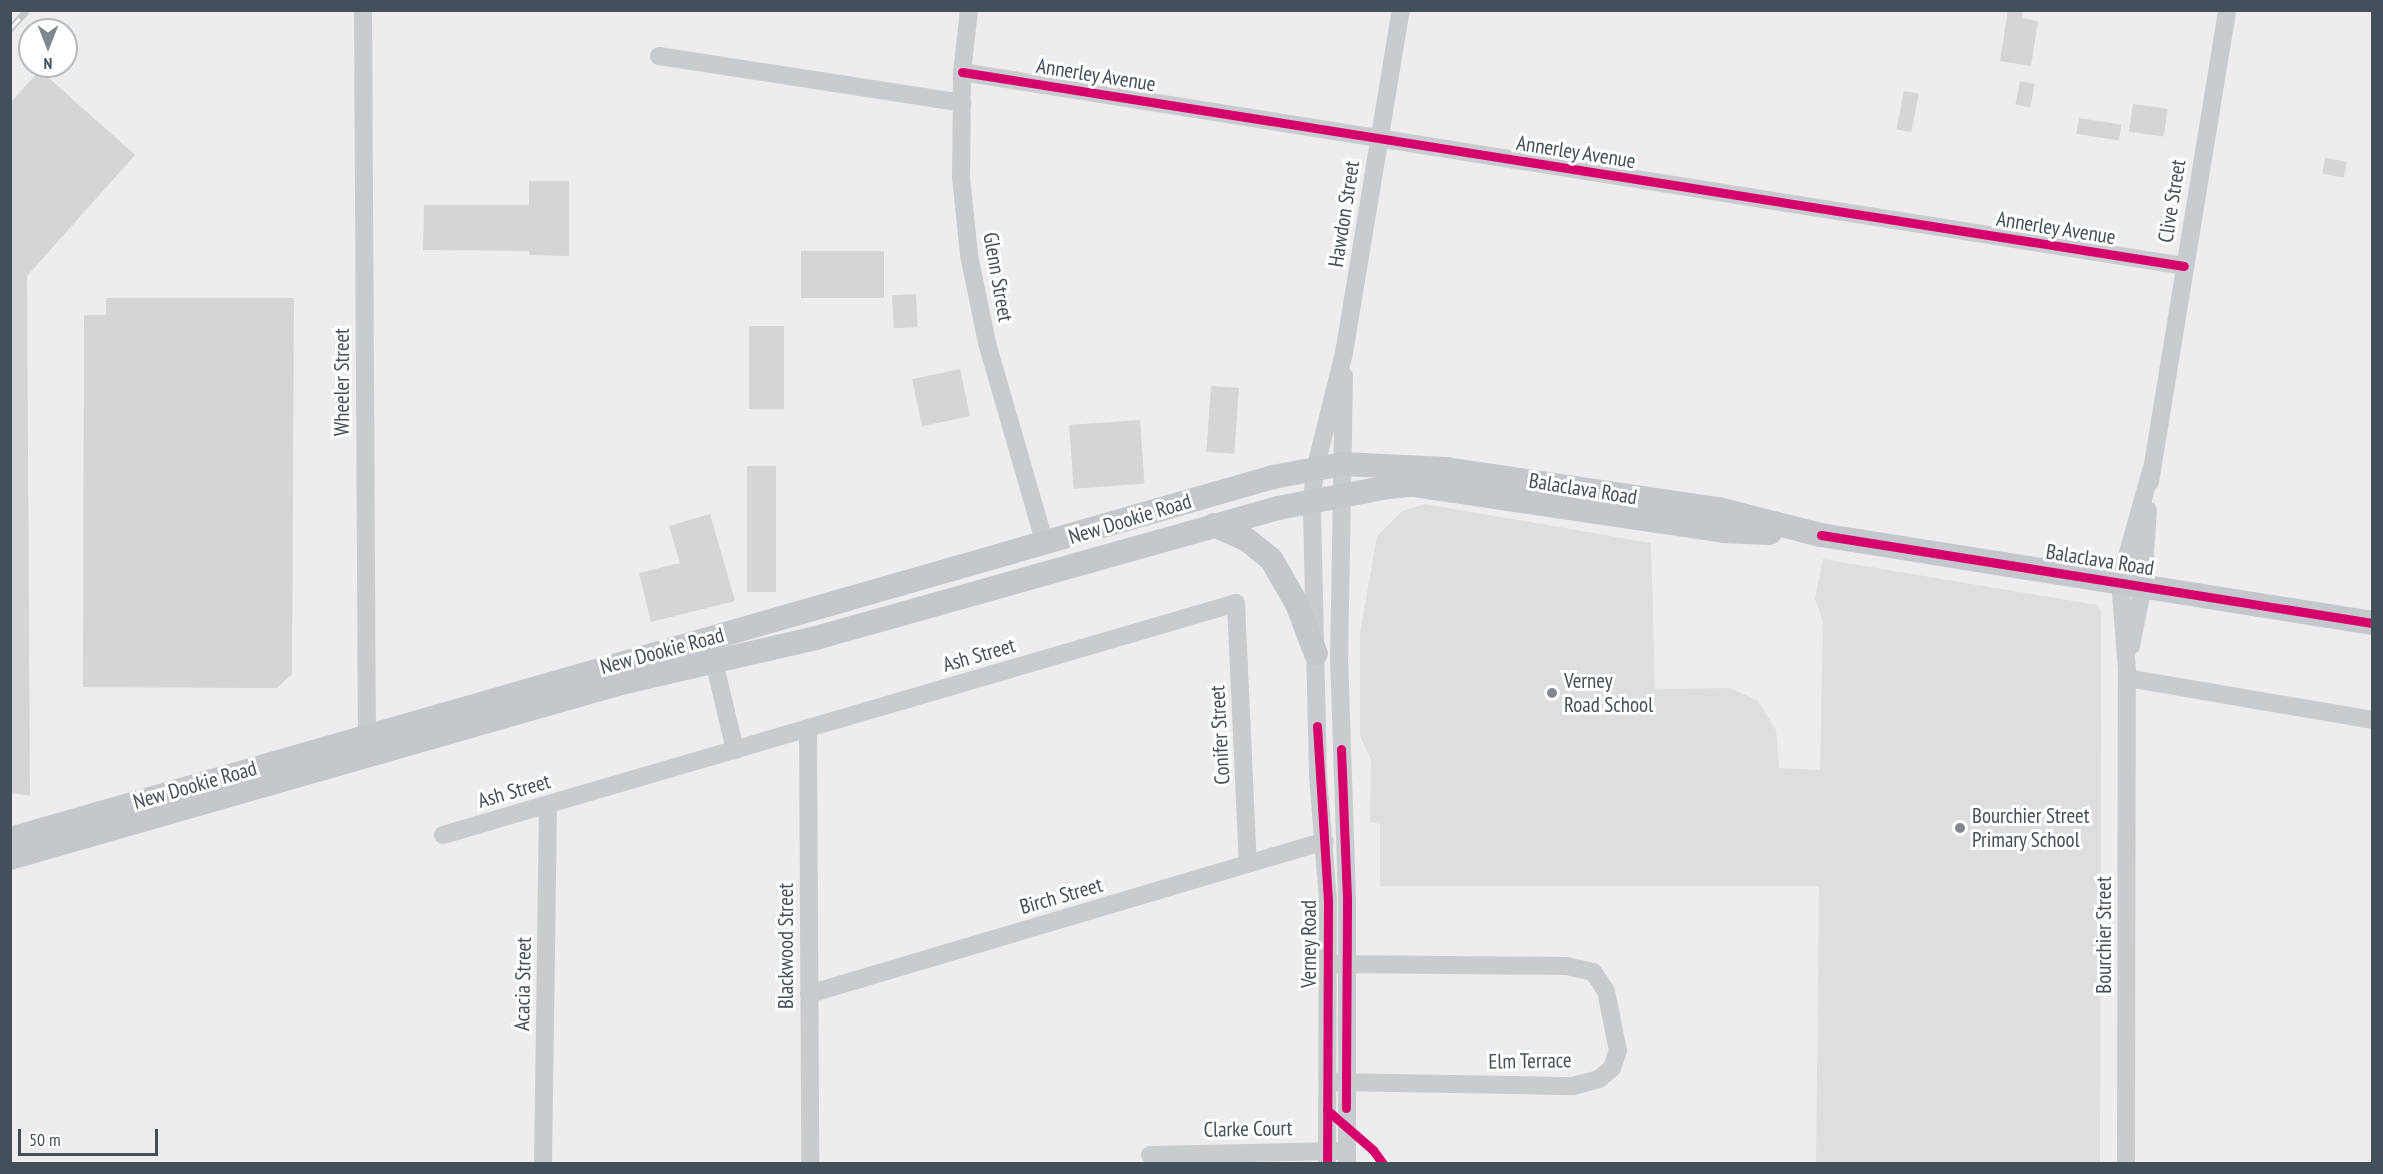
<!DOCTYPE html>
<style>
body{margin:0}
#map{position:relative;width:2383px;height:1174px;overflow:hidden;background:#eeeced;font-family:"PT Sans Narrow",sans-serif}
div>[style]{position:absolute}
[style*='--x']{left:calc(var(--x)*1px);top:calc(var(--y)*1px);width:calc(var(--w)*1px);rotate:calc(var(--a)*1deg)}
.education>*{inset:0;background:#dfdddf}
.building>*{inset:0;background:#d5d4d7;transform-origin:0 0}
.minor>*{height:18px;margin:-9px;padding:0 9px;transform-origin:9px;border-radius:9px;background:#c9ccce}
.major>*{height:24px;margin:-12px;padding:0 12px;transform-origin:12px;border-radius:12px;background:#c4c8cc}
.rail>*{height:7px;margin-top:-3.5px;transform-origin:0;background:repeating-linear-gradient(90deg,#fff 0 14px,#c3c5c7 0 28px);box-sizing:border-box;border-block:2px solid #c3c5c7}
.cycleway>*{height:9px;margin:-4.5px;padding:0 4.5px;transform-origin:4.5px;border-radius:4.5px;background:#d6006c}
.dots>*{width:16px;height:16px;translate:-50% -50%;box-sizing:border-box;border:3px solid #fff;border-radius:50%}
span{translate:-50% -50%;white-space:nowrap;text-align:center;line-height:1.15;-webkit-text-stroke:6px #fff;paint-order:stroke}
.street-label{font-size:21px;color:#43505a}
.poi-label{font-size:21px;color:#43505a}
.left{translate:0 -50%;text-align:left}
.frame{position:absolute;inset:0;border:12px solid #43505a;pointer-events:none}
.north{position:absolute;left:18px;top:18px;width:60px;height:60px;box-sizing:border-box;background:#fff;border:2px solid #b4b9bd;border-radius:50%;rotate:180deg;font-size:16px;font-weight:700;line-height:24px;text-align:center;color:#43505a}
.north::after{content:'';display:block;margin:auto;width:21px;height:27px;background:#7f878d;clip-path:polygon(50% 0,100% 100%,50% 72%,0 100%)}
.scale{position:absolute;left:18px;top:1129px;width:140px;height:27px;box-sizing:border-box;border:3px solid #43505a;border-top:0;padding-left:8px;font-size:18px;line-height:21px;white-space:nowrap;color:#43505a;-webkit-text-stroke:4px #fff;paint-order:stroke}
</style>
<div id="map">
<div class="education">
<div style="clip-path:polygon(1425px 504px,1651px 543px,1655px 689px,1730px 688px,1758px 701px,1776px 730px,1779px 768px,1820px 770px,1823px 621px,1815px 599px,1823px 559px,2097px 605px,2101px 611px,2100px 1163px,1816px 1163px,1819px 886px,1380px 886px,1380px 824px,1370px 822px,1371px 760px,1360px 736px,1360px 633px,1377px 536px,1402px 511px)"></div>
</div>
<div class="building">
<div style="clip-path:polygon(2008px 10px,2023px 10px,2022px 18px,2038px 21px,2031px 66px,2000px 61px)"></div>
<div style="clip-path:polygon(40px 70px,135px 155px,27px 276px,30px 796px,10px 793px,10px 103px)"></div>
<div style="left:2020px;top:81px;width:15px;height:24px;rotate:11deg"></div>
<div style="left:1904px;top:91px;width:15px;height:39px;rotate:11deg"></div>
<div style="left:2133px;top:104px;width:35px;height:28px;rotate:8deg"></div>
<div style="left:2079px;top:118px;width:43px;height:16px;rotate:9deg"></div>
<div style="left:2325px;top:158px;width:22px;height:16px;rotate:10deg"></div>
<div style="clip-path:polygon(529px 181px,569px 181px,569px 256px,529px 255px,529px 251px,423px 250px,424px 205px,529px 205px)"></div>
<div style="left:801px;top:251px;width:83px;height:47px"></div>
<div style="left:916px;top:294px;width:33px;height:24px;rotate:87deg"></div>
<div style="clip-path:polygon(106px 298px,294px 298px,292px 674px,277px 688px,83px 687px,84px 315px,106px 315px)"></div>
<div style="left:749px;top:326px;width:35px;height:83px"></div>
<div style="left:960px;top:369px;width:48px;height:49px;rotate:78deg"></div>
<div style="left:1211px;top:386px;width:28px;height:66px;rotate:4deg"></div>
<div style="left:1140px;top:420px;width:64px;height:71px;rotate:86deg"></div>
<div style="left:747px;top:466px;width:29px;height:126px"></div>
<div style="clip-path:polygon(710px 514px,735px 601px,651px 622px,639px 573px,680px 563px,669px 526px)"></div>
</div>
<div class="minor">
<div style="--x:363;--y:10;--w:737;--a:89.69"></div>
<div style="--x:969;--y:10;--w:62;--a:96.4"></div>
<div style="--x:962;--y:72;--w:105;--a:90.5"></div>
<div style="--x:961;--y:177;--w:78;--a:84.1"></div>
<div style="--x:969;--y:255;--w:90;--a:78.4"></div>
<div style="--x:987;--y:343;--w:209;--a:73.9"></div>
<div style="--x:659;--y:56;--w:307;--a:8.8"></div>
<div style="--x:962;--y:72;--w:1237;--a:9.02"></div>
<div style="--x:1344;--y:376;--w:281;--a:91"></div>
<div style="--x:1339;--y:657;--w:244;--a:88.1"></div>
<div style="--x:1347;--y:901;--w:263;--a:90"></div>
<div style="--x:2150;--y:482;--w:478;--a:-80.7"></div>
<div style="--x:2131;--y:646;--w:62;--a:-78.9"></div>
<div style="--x:2143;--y:585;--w:75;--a:-86.2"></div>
<div style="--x:711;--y:649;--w:104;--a:76.6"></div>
<div style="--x:2127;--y:678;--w:249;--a:9.7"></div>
<div style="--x:808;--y:728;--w:436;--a:89.7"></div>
<div style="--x:443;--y:835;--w:826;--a:-16.31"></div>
<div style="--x:1236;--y:603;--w:261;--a:87.4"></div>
<div style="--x:809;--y:994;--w:538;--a:-16.52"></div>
<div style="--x:1334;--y:1082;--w:239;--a:1"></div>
<div style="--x:1573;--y:1086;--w:27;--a:-15"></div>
<div style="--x:1599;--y:1079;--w:17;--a:-40"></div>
<div style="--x:1612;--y:1068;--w:18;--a:-71"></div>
<div style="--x:1618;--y:1051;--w:61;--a:-101.3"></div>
<div style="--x:1606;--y:991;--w:23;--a:-124"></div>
<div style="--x:1593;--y:972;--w:26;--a:-167"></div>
<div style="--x:1568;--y:966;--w:233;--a:-179.5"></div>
<div style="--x:1150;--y:1155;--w:189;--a:-1.2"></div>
<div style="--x:543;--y:1164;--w:359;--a:-89.2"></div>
<div style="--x:1327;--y:1164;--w:264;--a:-89.8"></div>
<div style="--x:1328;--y:900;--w:125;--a:-94.6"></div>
<div style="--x:1318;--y:775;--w:273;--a:-91.3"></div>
<div style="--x:1312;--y:502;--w:32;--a:-85"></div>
<div style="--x:1315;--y:470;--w:121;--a:-76.1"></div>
<div style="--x:1344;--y:353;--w:348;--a:-80.6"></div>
<div style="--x:2126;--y:1164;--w:494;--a:-89.9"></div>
<div style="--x:2127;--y:670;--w:89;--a:-94.5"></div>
<div style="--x:2120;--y:581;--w:114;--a:-74.3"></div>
</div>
<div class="major">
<div style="--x:1214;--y:525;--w:35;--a:24"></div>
<div style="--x:1246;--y:539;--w:32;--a:39"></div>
<div style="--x:1271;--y:559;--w:52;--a:60"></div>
<div style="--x:1297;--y:604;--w:53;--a:69.2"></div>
<div style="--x:10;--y:839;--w:1314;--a:-15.99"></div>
<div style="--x:1273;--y:477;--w:71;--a:-10.5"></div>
<div style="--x:1343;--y:464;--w:103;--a:2.8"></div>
<div style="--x:1446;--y:469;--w:275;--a:8.4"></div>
<div style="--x:1718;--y:509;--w:106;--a:14.2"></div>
<div style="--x:1821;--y:535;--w:558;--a:9.07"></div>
<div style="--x:10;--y:858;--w:636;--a:-15.98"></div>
<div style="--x:621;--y:683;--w:200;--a:-13"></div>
<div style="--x:816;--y:638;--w:480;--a:-15.7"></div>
<div style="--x:1278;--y:508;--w:112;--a:-10.8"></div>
<div style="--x:1388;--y:487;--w:25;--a:-5"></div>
<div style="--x:1413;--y:485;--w:313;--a:8.4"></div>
<div style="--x:1723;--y:531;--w:47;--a:2.4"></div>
</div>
<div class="rail">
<div style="--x:10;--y:29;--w:25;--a:-48"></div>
</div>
<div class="cycleway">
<div style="--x:962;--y:72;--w:1237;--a:9.02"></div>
<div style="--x:1821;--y:535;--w:558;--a:9.07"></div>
<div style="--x:1317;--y:726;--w:174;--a:86.4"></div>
<div style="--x:1328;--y:900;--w:264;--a:90.2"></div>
<div style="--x:1341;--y:749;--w:152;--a:87.7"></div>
<div style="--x:1347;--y:901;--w:207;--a:90.3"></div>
<div style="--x:1327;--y:1110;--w:61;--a:41"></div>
<div style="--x:1373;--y:1150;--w:17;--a:54"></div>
</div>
<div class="dots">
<div style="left:1552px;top:693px;background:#7f878d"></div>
<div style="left:1960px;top:828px;background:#7f878d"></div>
</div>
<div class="street-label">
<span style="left:1096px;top:75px;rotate:9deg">Annerley Avenue</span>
<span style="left:1576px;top:152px;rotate:9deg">Annerley Avenue</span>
<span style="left:2172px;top:201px;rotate:-81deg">Clive Street</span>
<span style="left:1344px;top:214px;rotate:-81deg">Hawdon Street</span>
<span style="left:2056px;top:228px;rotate:9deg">Annerley Avenue</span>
<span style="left:998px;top:277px;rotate:80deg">Glenn Street</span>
<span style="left:342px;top:382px;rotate:-90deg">Wheeler Street</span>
<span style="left:1583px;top:489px;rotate:9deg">Balaclava Road</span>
<span style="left:1130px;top:519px;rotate:-17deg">New Dookie Road</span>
<span style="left:2100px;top:560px;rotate:9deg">Balaclava Road</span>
<span style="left:662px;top:651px;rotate:-15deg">New Dookie Road</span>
<span style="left:979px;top:655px;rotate:-16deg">Ash Street</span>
<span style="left:1220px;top:735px;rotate:-93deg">Conifer Street</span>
<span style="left:195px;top:785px;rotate:-16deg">New Dookie Road</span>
<span style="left:514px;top:791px;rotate:-16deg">Ash Street</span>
<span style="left:1061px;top:896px;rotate:-16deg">Birch Street</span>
<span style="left:2104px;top:935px;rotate:-90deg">Bourchier Street</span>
<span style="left:1309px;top:944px;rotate:-90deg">Verney Road</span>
<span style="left:786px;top:946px;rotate:-90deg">Blackwood Street</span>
<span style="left:523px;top:984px;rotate:-89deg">Acacia Street</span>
<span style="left:1530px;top:1061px;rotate:-1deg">Elm Terrace</span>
<span style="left:1248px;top:1129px;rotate:-1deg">Clarke Court</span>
</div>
<div class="poi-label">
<span class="left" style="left:1564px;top:693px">Verney<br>Road School</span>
<span class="left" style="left:1972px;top:828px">Bourchier Street<br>Primary School</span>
</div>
<div class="frame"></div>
<div class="north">N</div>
<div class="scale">50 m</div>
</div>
